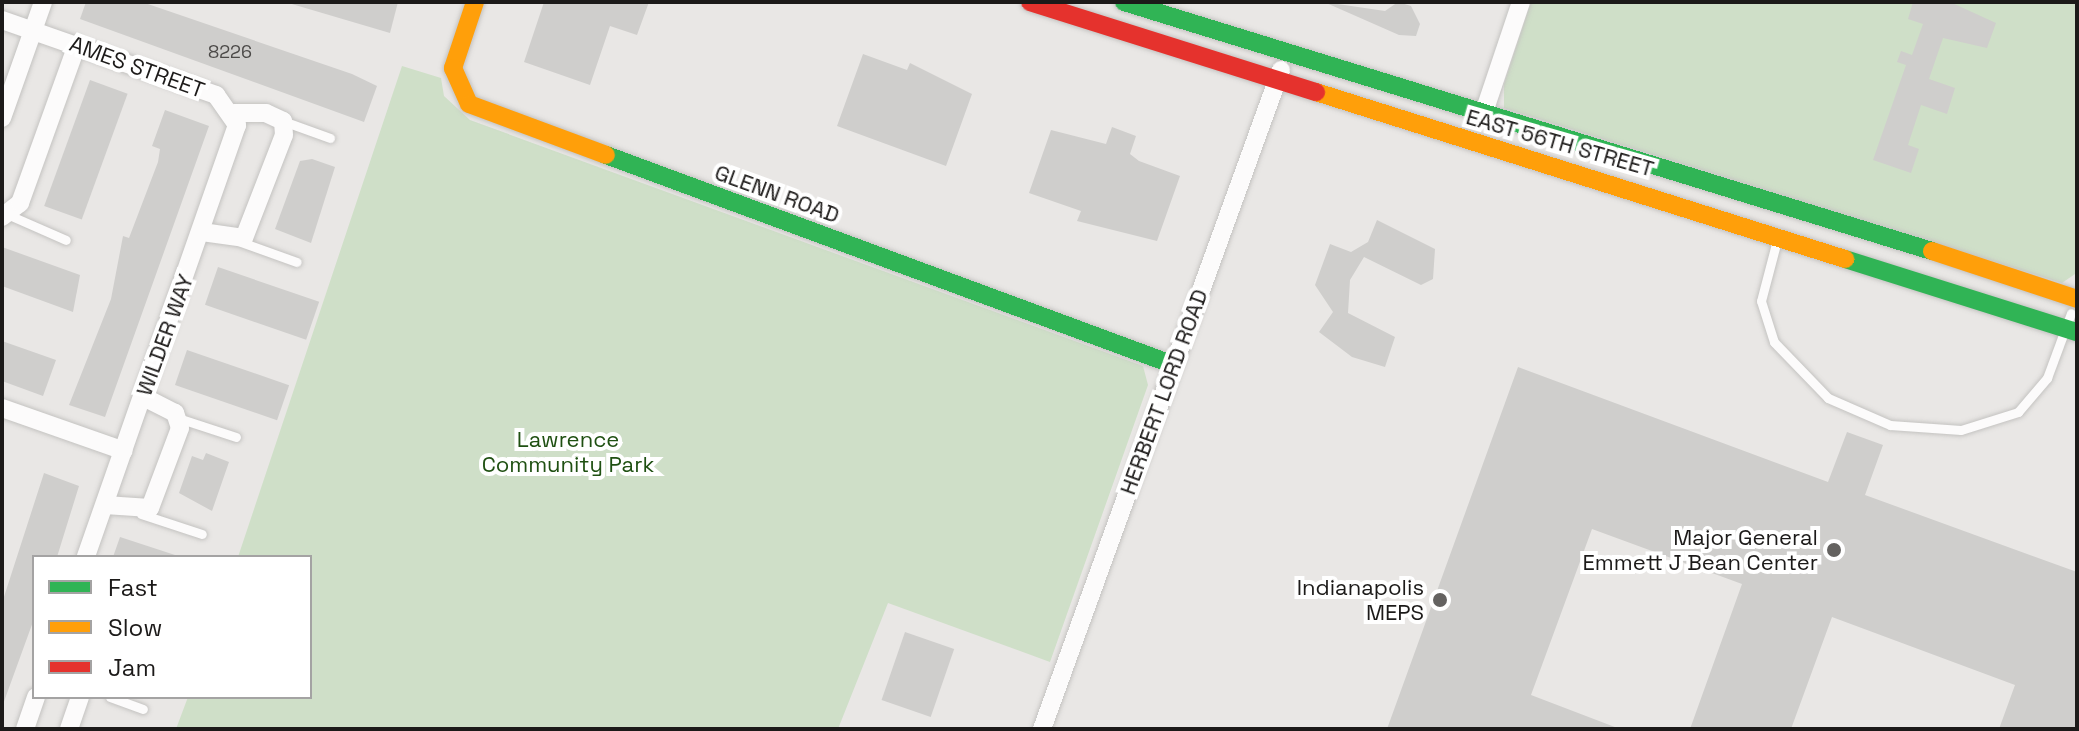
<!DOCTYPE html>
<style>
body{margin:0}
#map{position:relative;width:2079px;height:731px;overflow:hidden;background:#e9e7e5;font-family:"Space Grotesk",sans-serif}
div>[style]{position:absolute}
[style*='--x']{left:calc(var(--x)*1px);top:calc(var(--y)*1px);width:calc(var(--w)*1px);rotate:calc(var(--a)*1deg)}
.green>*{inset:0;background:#cfdfc8}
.building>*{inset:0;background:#cfcecc;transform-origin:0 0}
.roads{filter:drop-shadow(0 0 2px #c4c3c1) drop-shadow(0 0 2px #c4c3c1)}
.lane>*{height:9px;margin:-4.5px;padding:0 4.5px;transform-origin:4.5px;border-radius:4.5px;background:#fcfbfb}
.street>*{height:18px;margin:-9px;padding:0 9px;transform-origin:9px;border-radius:9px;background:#fcfbfb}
.fast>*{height:18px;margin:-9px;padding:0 9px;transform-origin:9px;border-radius:9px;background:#30b455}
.slow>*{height:18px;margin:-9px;padding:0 9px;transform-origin:9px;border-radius:9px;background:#ff9f0a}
.jam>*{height:18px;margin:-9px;padding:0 9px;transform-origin:9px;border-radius:9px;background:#e5322d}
.dots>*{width:22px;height:22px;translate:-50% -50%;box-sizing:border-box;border:4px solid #fff;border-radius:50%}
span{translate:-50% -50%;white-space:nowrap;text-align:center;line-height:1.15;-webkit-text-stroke:8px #fff;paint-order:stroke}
.number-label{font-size:18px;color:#4c4a48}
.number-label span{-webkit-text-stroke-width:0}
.street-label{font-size:22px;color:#1c1a19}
.park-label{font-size:22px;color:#1f5012}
.poi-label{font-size:22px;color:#1c1a19}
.right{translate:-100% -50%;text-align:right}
.frame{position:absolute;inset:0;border:4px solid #1c1a19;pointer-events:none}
.legend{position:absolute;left:32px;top:555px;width:280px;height:144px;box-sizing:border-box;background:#fff;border:2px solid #a4a3a3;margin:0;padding:10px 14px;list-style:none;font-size:24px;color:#1c1a19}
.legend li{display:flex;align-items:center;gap:16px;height:40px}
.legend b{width:40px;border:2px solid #a4a3a3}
</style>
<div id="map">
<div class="green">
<div style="clip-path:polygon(1531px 2px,2077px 2px,2075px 274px,2062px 283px,1504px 108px,1504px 84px)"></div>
<div style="clip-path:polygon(402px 66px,441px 78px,444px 96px,470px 120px,1143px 366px,1148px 385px,1050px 662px,888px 603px,838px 729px,176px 729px,188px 697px,310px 697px,310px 557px,238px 557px)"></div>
</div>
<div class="building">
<div style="clip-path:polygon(86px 2px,142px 2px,352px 74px,377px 86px,364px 122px,80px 19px)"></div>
<div style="clip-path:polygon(285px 2px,398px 2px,390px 33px)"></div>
<div style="clip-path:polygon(544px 2px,649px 2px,637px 35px,610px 26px,590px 85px,524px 62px)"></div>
<div style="clip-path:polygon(1324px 2px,1385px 11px,1398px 2px,1411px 6px,1420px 24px,1416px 36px,1399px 35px)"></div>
<div style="clip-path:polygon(1913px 2px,1950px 2px,1996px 23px,1987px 48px,1943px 38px,1929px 79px,1955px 88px,1947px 114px,1921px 105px,1908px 145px,1919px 149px,1911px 173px,1873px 160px,1906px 65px,1897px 62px,1901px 51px,1912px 55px,1923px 24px,1908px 19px)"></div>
<div style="clip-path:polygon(863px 54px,907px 70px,910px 63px,972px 94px,946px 166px,837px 126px)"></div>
<div style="left:90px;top:80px;width:40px;height:134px;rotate:20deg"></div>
<div style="clip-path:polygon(165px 110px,209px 126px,105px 417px,69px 405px,111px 299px,123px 236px,129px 238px,158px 162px,160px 149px,152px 146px)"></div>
<div style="clip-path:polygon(1112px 127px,1136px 136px,1130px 154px,1139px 161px,1180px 176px,1157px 241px,1077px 221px,1081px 211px,1029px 193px,1051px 130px,1106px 144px)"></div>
<div style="clip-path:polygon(312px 159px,335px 167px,311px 243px,275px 229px,300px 161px)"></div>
<div style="clip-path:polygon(1377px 220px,1435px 249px,1433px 279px,1421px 285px,1364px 257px,1350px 280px,1348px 313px,1395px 337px,1385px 367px,1352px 357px,1319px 332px,1333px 312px,1315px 285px,1330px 244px,1351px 252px,1368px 242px)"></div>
<div style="clip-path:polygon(2px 247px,80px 275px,73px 312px,2px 286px)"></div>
<div style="left:218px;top:267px;width:107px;height:40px;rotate:19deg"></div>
<div style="clip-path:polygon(2px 341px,56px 360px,43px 396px,2px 381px)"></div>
<div style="left:187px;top:350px;width:108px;height:37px;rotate:19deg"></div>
<div style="clip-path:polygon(1518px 367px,1828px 482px,1847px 432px,1883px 445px,1865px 495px,2077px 572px,2077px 729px,1999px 729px,2015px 685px,1832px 617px,1791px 729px,1690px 729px,1742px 584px,1592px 529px,1531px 695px,1620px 729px,1387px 729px)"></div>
<div style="clip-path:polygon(206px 453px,229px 462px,212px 511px,179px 493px,192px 456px,203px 460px)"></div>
<div style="clip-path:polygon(44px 473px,79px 486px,57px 557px,34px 557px,34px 619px,2px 707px,2px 603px)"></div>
<div style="clip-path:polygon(120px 537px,175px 555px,174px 557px,113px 557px)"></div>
<div style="left:905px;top:632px;width:52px;height:72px;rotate:19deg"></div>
</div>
<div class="roads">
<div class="lane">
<div style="--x:283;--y:121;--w:50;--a:19.9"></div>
<div style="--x:9;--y:215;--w:62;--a:23.7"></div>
<div style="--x:1777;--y:240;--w:63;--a:104.7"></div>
<div style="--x:1761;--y:301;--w:43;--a:72.4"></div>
<div style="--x:1774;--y:342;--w:78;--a:46"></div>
<div style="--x:1828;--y:398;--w:68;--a:23.5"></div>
<div style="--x:1890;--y:425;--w:71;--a:4"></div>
<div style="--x:1961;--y:430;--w:60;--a:-17.5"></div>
<div style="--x:2018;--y:412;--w:45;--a:-49.5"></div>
<div style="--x:2047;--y:378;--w:69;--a:-69.7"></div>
<div style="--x:241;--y:242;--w:59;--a:19.7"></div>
<div style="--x:178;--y:418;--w:61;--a:18.1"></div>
<div style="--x:141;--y:514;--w:64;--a:18.2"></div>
<div style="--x:110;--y:697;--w:35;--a:20"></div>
</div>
<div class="street">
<div style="--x:2;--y:20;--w:227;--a:19.3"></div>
<div style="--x:216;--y:95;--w:37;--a:55"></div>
<div style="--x:237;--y:125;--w:458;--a:109.3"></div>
<div style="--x:1483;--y:115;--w:119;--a:-71.4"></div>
<div style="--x:2;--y:118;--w:123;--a:-70.5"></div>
<div style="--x:2;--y:217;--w:23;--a:-38"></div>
<div style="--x:20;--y:203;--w:168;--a:-70.2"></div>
<div style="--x:202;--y:232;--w:42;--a:8.1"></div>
<div style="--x:244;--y:238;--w:110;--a:-68.8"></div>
<div style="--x:284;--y:135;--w:14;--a:-94"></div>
<div style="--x:283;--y:121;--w:19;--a:-155"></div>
<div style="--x:266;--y:113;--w:32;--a:180"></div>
<div style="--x:2;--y:408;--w:129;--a:19.4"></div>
<div style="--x:105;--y:505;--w:45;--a:3.8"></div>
<div style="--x:150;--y:508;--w:85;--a:-69.4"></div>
<div style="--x:180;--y:428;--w:16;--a:-108"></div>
<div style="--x:175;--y:413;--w:35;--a:-153"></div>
<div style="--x:25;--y:729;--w:34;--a:-71"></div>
<div style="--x:69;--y:729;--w:34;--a:-71"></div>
<div style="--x:1042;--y:729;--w:701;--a:-70.07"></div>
</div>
<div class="fast">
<div style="--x:1124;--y:2;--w:845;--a:17.13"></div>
<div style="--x:606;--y:155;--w:606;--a:20.29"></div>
<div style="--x:1845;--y:259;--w:243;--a:17.5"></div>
</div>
<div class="slow">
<div style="--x:475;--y:2;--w:70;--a:108.4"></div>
<div style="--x:453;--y:68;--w:39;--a:66"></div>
<div style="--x:469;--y:104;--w:146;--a:20.4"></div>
<div style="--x:1316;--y:92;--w:555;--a:17.52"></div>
<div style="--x:1932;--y:251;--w:153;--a:18.3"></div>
</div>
<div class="jam">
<div style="--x:1030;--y:2;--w:300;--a:17.5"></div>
</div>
</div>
<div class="dots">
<div style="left:1834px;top:550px;background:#646260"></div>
<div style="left:1440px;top:600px;background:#646260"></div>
</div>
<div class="number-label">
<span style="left:230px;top:52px">8226</span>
</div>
<div class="street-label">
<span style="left:137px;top:67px;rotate:20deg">AMES STREET</span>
<span style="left:1560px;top:143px;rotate:16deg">EAST 56TH STREET</span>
<span style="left:777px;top:194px;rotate:20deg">GLENN ROAD</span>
<span style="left:165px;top:335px;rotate:-70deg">WILDER WAY</span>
<span style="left:1164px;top:392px;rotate:-70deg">HERBERT LORD ROAD</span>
</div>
<div class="park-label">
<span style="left:568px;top:452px">Lawrence<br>Community Park</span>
</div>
<div class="poi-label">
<span class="right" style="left:1818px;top:550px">Major General<br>Emmett J Bean Center</span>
<span class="right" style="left:1424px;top:600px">Indianapolis<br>MEPS</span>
</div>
<div class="frame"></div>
<ul class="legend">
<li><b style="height:10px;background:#30b455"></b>Fast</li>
<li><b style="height:10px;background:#ff9f0a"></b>Slow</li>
<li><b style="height:10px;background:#e5322d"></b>Jam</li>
</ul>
</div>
